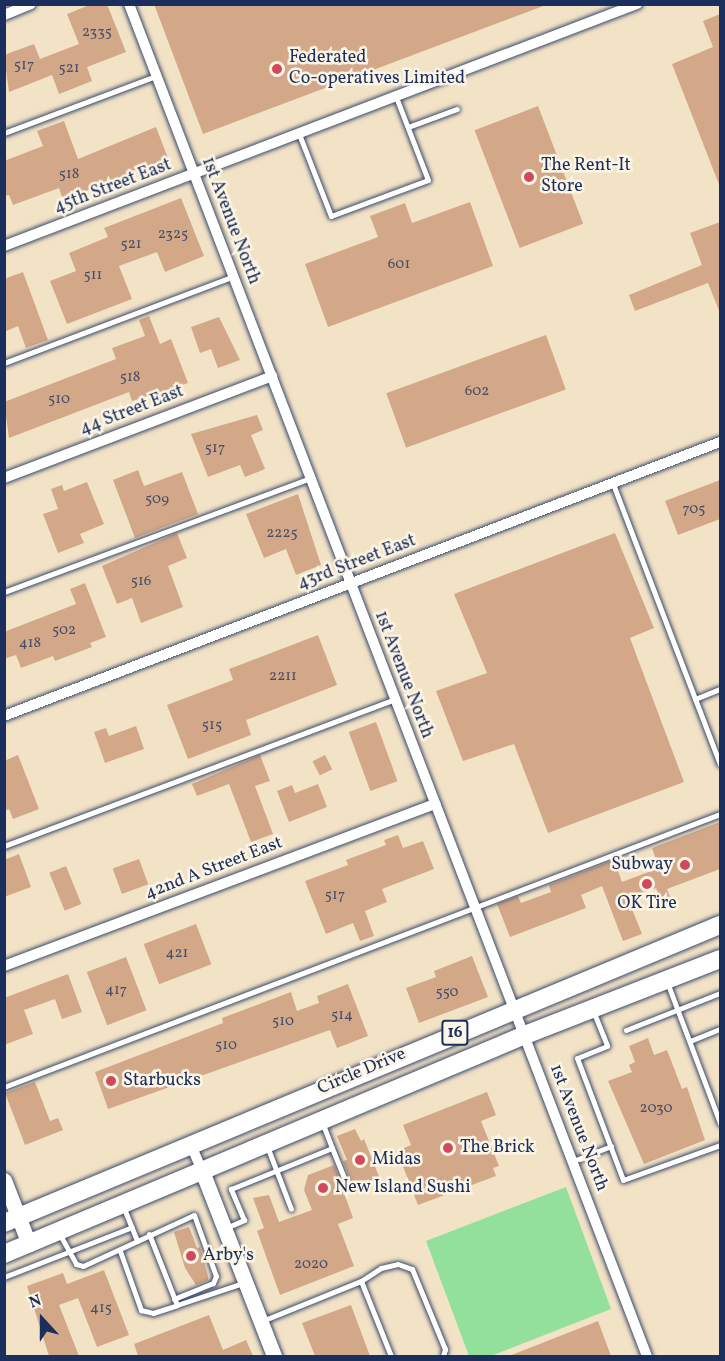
<!DOCTYPE html>
<style>
body{margin:0}
#map{position:relative;width:725px;height:1361px;overflow:hidden;background:#f3e3c6;font-family:Vollkorn,serif}
div>[style]{position:absolute}
[style*='--x']{left:calc(var(--x)*1px);top:calc(var(--y)*1px);width:calc(var(--w)*1px);rotate:calc(var(--a)*1deg)}
.green>*{inset:0;background:#93e09c}
.building>*{inset:0;background:#d3a888;transform-origin:0 0}
.roads{filter:drop-shadow(0 0 2px #3b4a6e) drop-shadow(0 0 2px #3b4a6e)}
.lane>*{height:5px;margin:-2.5px;padding:0 2.5px;transform-origin:2.5px;border-radius:2.5px;background:#fff}
.street>*{height:10px;margin:-5px;padding:0 5px;transform-origin:5px;border-radius:5px;background:#fff}
.secondary>*{height:15px;margin:-7.5px;padding:0 7.5px;transform-origin:7.5px;border-radius:7.5px;background:#fff}
.highway>*{height:18px;margin:-9px;padding:0 9px;transform-origin:9px;border-radius:9px;background:#fff}
.dots>*{width:16px;height:16px;translate:-50% -50%;box-sizing:border-box;border:3px solid #fcf5e5;border-radius:50%}
span{translate:-50% -50%;white-space:nowrap;text-align:center;line-height:1.15;-webkit-text-stroke:5px #fcf5e5;paint-order:stroke}
.number-label{font-size:15px;color:#494d68}
.number-label span{-webkit-text-stroke-width:0}
.shield-label span{padding:2px 4px;background:#fcf5e5;border:2px solid;border-radius:4px;-webkit-text-stroke-width:0}
.shield-label{font-size:16px;color:#1b2f5e;font-weight:700}
.poi-label{font-size:18px;color:#1b2f5e}
.left{translate:0 -50%;text-align:left}
.right{translate:-100% -50%;text-align:right}
.street-label{font-size:18px;color:#1b2f5e}
.frame{position:absolute;inset:0;border:6px solid #1b2f5e;pointer-events:none}
.north{position:absolute;left:12px;top:1289px;width:60px;height:60px;-webkit-text-stroke:4px #fcf5e5;paint-order:stroke;rotate:339deg;font-size:16px;font-weight:700;line-height:24px;text-align:center;color:#1b2f5e}
.north::after{content:'';display:block;margin:auto;width:21px;height:27px;background:#1b2f5e;clip-path:polygon(50% 0,100% 100%,50% 72%,0 100%)}
</style>
<div id="map">
<div class="green">
<div style="clip-path:polygon(566px 1187px,611px 1309px,491px 1356px,469px 1356px,426px 1241px)"></div>
</div>
<div class="building">
<div style="clip-path:polygon(92px 4px,107px 4px,126px 52px,87px 67px,92px 81px,59px 94px,52px 75px,9px 92px,4px 55px,34px 44px,40px 59px,79px 44px,67px 14px)"></div>
<div style="clip-path:polygon(154px 4px,546px 4px,546px 5px,203px 134px)"></div>
<div style="clip-path:polygon(720px 14px,720px 187px,672px 64px,713px 47px,703px 21px)"></div>
<div style="left:538px;top:106px;width:126px;height:68px;rotate:69deg"></div>
<div style="clip-path:polygon(64px 121px,78px 159px,156px 127px,168px 158px,63px 200px,59px 188px,13px 205px,9px 195px,4px 196px,4px 161px,43px 146px,37px 131px)"></div>
<div style="clip-path:polygon(181px 198px,204px 256px,165px 272px,157px 252px,119px 266px,132px 299px,67px 324px,50px 281px,76px 271px,69px 253px,108px 237px,104px 228px)"></div>
<div style="clip-path:polygon(470px 202px,493px 266px,328px 327px,305px 264px,378px 237px,370px 216px,405px 203px,412px 223px)"></div>
<div style="clip-path:polygon(720px 222px,720px 313px,708px 283px,635px 311px,629px 295px,702px 265px,690px 233px)"></div>
<div style="clip-path:polygon(23px 272px,48px 340px,26px 348px,18px 326px,4px 332px,4px 279px)"></div>
<div style="clip-path:polygon(149px 316px,160px 344px,171px 339px,188px 383px,132px 401px,129px 392px,9px 438px,4px 402px,116px 359px,112px 348px,145px 336px,139px 320px)"></div>
<div style="clip-path:polygon(219px 317px,240px 360px,218px 368px,211px 349px,200px 353px,191px 327px)"></div>
<div style="left:546px;top:335px;width:58px;height:170px;rotate:70deg"></div>
<div style="clip-path:polygon(257px 415px,263px 430px,251px 435px,265px 469px,245px 477px,240px 465px,208px 477px,191px 434px)"></div>
<div style="clip-path:polygon(138px 470px,144px 486px,182px 472px,198px 514px,135px 538px,113px 480px)"></div>
<div style="clip-path:polygon(720px 480px,720px 519px,678px 535px,665px 501px)"></div>
<div style="clip-path:polygon(87px 482px,104px 524px,80px 534px,84px 543px,58px 553px,43px 514px,58px 509px,51px 489px,62px 485px,64px 491px)"></div>
<div style="clip-path:polygon(298px 494px,321px 565px,296px 575px,286px 549px,264px 558px,246px 514px)"></div>
<div style="clip-path:polygon(177px 533px,187px 558px,168px 566px,183px 607px,141px 623px,132px 598px,117px 604px,102px 566px)"></div>
<div style="clip-path:polygon(615px 533px,654px 628px,630px 638px,684px 782px,548px 833px,514px 744px,463px 761px,436px 691px,487px 673px,454px 594px)"></div>
<div style="clip-path:polygon(85px 583px,106px 637px,90px 643px,92px 647px,55px 661px,53px 656px,21px 668px,16px 655px,4px 659px,4px 632px,76px 604px,70px 589px)"></div>
<div style="clip-path:polygon(318px 635px,337px 685px,246px 720px,251px 735px,188px 759px,167px 705px,233px 680px,229px 669px)"></div>
<div style="left:376px;top:722px;width:63px;height:29px;rotate:70deg"></div>
<div style="clip-path:polygon(136px 726px,144px 749px,105px 763px,94px 732px,106px 728px,109px 736px)"></div>
<div style="clip-path:polygon(18px 755px,39px 809px,13px 819px,9px 809px,4px 811px,4px 761px)"></div>
<div style="clip-path:polygon(260px 755px,270px 781px,255px 786px,273px 834px,251px 842px,229px 784px,197px 796px,192px 784px)"></div>
<div style="left:325px;top:755px;width:16px;height:14px;rotate:63deg"></div>
<div style="clip-path:polygon(318px 784px,327px 807px,289px 822px,277px 791px,292px 785px,295px 793px)"></div>
<div style="clip-path:polygon(720px 822px,720px 869px,667px 889px,672px 902px,663px 905px,656px 888px,628px 899px,642px 934px,623px 941px,602px 886px,581px 895px,586px 908px,510px 937px,497px 904px,518px 896px,521px 903px,551px 892px,549px 885px,614px 860px,622px 882px,659px 868px,652px 848px)"></div>
<div style="clip-path:polygon(398px 835px,403px 848px,423px 841px,434px 869px,382px 889px,387px 902px,365px 911px,374px 936px,360px 941px,353px 923px,326px 934px,305px 881px,348px 865px,346px 860px,386px 845px,384px 840px)"></div>
<div style="clip-path:polygon(19px 854px,31px 887px,4px 897px,4px 860px)"></div>
<div style="left:139px;top:859px;width:27px;height:28px;rotate:70deg"></div>
<div style="left:66px;top:866px;width:41px;height:18px;rotate:68deg"></div>
<div style="left:196px;top:924px;width:43px;height:56px;rotate:69deg"></div>
<div style="clip-path:polygon(472px 956px,488px 997px,419px 1023px,406px 988px,436px 977px,434px 971px)"></div>
<div style="left:126px;top:957px;width:57px;height:42px;rotate:69deg"></div>
<div style="clip-path:polygon(68px 974px,82px 1012px,62px 1019px,55px 999px,24px 1010px,33px 1034px,4px 1045px,4px 998px)"></div>
<div style="clip-path:polygon(348px 984px,368px 1036px,337px 1048px,330px 1030px,108px 1109px,95px 1072px,223px 1023px,222px 1018px,291px 992px,297px 1011px,319px 1003px,317px 996px)"></div>
<div style="clip-path:polygon(648px 1038px,654px 1055px,667px 1050px,682px 1089px,687px 1087px,705px 1140px,644px 1164px,608px 1081px,632px 1072px,629px 1065px,635px 1062px,629px 1046px)"></div>
<div style="clip-path:polygon(35px 1082px,50px 1121px,58px 1118px,63px 1130px,25px 1145px,5px 1093px)"></div>
<div style="clip-path:polygon(487px 1092px,496px 1115px,481px 1121px,499px 1166px,493px 1168px,496px 1176px,418px 1205px,397px 1151px,411px 1145px,403px 1125px)"></div>
<div style="clip-path:polygon(355px 1129px,361px 1141px,364px 1139px,380px 1179px,344px 1193px,353px 1218px,338px 1224px,354px 1266px,280px 1295px,257px 1231px,264px 1228px,253px 1198px,269px 1195px,279px 1222px,312px 1210px,304px 1190px,308px 1175px,334px 1165px,342px 1184px,348px 1186px,351px 1181px,343px 1161px,347px 1160px,337px 1136px)"></div>
<div style="clip-path:polygon(189px 1227px,197px 1248px,200px 1247px,208px 1276px,208px 1280px,196px 1285px,185px 1268px,174px 1232px)"></div>
<div style="clip-path:polygon(104px 1270px,129px 1335px,97px 1347px,78px 1298px,59px 1305px,79px 1356px,49px 1356px,27px 1286px,63px 1273px,67px 1284px)"></div>
<div style="clip-path:polygon(351px 1305px,370px 1356px,315px 1356px,302px 1323px)"></div>
<div style="clip-path:polygon(209px 1315px,223px 1350px,246px 1340px,253px 1356px,138px 1356px,134px 1344px)"></div>
<div style="clip-path:polygon(598px 1321px,611px 1356px,509px 1356px)"></div>
</div>
<div class="roads">
<div class="lane">
<div style="--x:408;--y:127;--w:52;--a:-20.2"></div>
<div style="--x:4;--y:133;--w:162;--a:-20.6"></div>
<div style="--x:299;--y:134;--w:88;--a:68.7"></div>
<div style="--x:331;--y:216;--w:103;--a:-20.4"></div>
<div style="--x:428;--y:180;--w:89;--a:-111.1"></div>
<div style="--x:4;--y:363;--w:246;--a:-20.7"></div>
<div style="--x:613;--y:484;--w:300;--a:69.1"></div>
<div style="--x:4;--y:592;--w:327;--a:-20.4"></div>
<div style="--x:695;--y:699;--w:27;--a:-22"></div>
<div style="--x:4;--y:846;--w:418;--a:-20.6"></div>
<div style="--x:667;--y:982;--w:151;--a:69.4"></div>
<div style="--x:594;--y:1013;--w:35;--a:68"></div>
<div style="--x:607;--y:1046;--w:32;--a:158"></div>
<div style="--x:577;--y:1058;--w:130;--a:69.3"></div>
<div style="--x:623;--y:1180;--w:103;--a:-19.8"></div>
<div style="--x:626;--y:1030;--w:101;--a:-21.5"></div>
<div style="--x:690;--y:1041;--w:32;--a:-22"></div>
<div style="--x:4;--y:1087;--w:766;--a:-20.87"></div>
<div style="--x:322;--y:1122;--w:28;--a:69"></div>
<div style="--x:267;--y:1146;--w:67;--a:69.1"></div>
<div style="--x:573;--y:1161;--w:41;--a:-21.5"></div>
<div style="--x:123;--y:1206;--w:38;--a:68"></div>
<div style="--x:226;--y:1228;--w:20;--a:-24"></div>
<div style="--x:244;--y:1220;--w:34;--a:-113"></div>
<div style="--x:231;--y:1189;--w:109;--a:-22.1"></div>
<div style="--x:332;--y:1148;--w:37;--a:68"></div>
<div style="--x:59;--y:1233;--w:35;--a:61"></div>
<div style="--x:76;--y:1264;--w:7;--a:16"></div>
<div style="--x:83;--y:1266;--w:122;--a:-24.7"></div>
<div style="--x:194;--y:1215;--w:65;--a:70.2"></div>
<div style="--x:216;--y:1276;--w:8;--a:113"></div>
<div style="--x:213;--y:1283;--w:42;--a:157.7"></div>
<div style="--x:149;--y:1234;--w:76;--a:68.5"></div>
<div style="--x:177;--y:1305;--w:70;--a:-18.4"></div>
<div style="--x:120;--y:1251;--w:63;--a:70.4"></div>
<div style="--x:141;--y:1310;--w:12;--a:14"></div>
<div style="--x:153;--y:1313;--w:25;--a:-18"></div>
<div style="--x:4;--y:1277;--w:137;--a:-21.3"></div>
<div style="--x:361;--y:1281;--w:24;--a:-33"></div>
<div style="--x:381;--y:1268;--w:17;--a:-13"></div>
<div style="--x:398;--y:1264;--w:15;--a:20"></div>
<div style="--x:412;--y:1269;--w:87;--a:67.6"></div>
<div style="--x:445;--y:1349;--w:7;--a:106"></div>
<div style="--x:262;--y:1321;--w:107;--a:-22"></div>
<div style="--x:361;--y:1281;--w:81;--a:68.2"></div>
</div>
<div class="street">
<div style="--x:129;--y:4;--w:1448;--a:69.04"></div>
<div style="--x:4;--y:15;--w:29;--a:-22"></div>
<div style="--x:4;--y:246;--w:678;--a:-20.92"></div>
<div style="--x:4;--y:478;--w:287;--a:-20.8"></div>
<div style="--x:4;--y:716;--w:767;--a:-20.94"></div>
<div style="--x:4;--y:966;--w:461;--a:-20.6"></div>
<div style="--x:191;--y:1145;--w:28;--a:67"></div>
</div>
<div class="secondary">
<div style="--x:202;--y:1171;--w:199;--a:68.7"></div>
<div style="--x:4;--y:1180;--w:69;--a:68.7"></div>
</div>
<div class="highway">
<div style="--x:4;--y:1223;--w:776;--a:-22.6"></div>
<div style="--x:4;--y:1254;--w:565;--a:-22.8"></div>
<div style="--x:525;--y:1035;--w:209;--a:-21.3"></div>
</div>
</div>
<div class="dots">
<div style="left:277px;top:69px;background:#d1495b"></div>
<div style="left:529px;top:177px;background:#d1495b"></div>
<div style="left:685px;top:865px;background:#d1495b"></div>
<div style="left:647px;top:884px;background:#d1495b"></div>
<div style="left:111px;top:1081px;background:#d1495b"></div>
<div style="left:448px;top:1148px;background:#d1495b"></div>
<div style="left:360px;top:1160px;background:#d1495b"></div>
<div style="left:323px;top:1188px;background:#d1495b"></div>
<div style="left:191px;top:1256px;background:#d1495b"></div>
</div>
<div class="number-label">
<span style="left:97px;top:33px">2335</span>
<span style="left:24px;top:66px">517</span>
<span style="left:69px;top:69px">521</span>
<span style="left:69px;top:175px">518</span>
<span style="left:173px;top:235px">2325</span>
<span style="left:131px;top:245px">521</span>
<span style="left:399px;top:265px">601</span>
<span style="left:93px;top:276px">511</span>
<span style="left:130px;top:378px">518</span>
<span style="left:477px;top:392px">602</span>
<span style="left:59px;top:400px">510</span>
<span style="left:215px;top:449px">517</span>
<span style="left:157px;top:500px">509</span>
<span style="left:694px;top:510px">705</span>
<span style="left:282px;top:534px">2225</span>
<span style="left:141px;top:582px">516</span>
<span style="left:64px;top:631px">502</span>
<span style="left:30px;top:644px">418</span>
<span style="left:283px;top:677px">2211</span>
<span style="left:212px;top:726px">515</span>
<span style="left:335px;top:896px">517</span>
<span style="left:177px;top:954px">421</span>
<span style="left:116px;top:991px">417</span>
<span style="left:447px;top:993px">550</span>
<span style="left:342px;top:1016px">514</span>
<span style="left:283px;top:1022px">510</span>
<span style="left:226px;top:1046px">510</span>
<span style="left:656px;top:1109px">2030</span>
<span style="left:311px;top:1265px">2020</span>
<span style="left:101px;top:1309px">415</span>
</div>
<div class="shield-label">
<span style="left:455px;top:1033px">16</span>
</div>
<div class="poi-label">
<span class="left" style="left:289px;top:69px">Federated<br>Co-operatives Limited</span>
<span class="left" style="left:541px;top:177px">The Rent-It<br>Store</span>
<span class="right" style="left:673px;top:865px">Subway</span>
<span style="left:647px;top:904px">OK Tire</span>
<span class="left" style="left:123px;top:1081px">Starbucks</span>
<span class="left" style="left:460px;top:1148px">The Brick</span>
<span class="left" style="left:372px;top:1160px">Midas</span>
<span class="left" style="left:335px;top:1188px">New Island Sushi</span>
<span class="left" style="left:203px;top:1256px">Arby's</span>
</div>
<div class="street-label">
<span style="left:113px;top:187px;rotate:-21deg">45th Street East</span>
<span style="left:230px;top:221px;rotate:69deg">1st Avenue North</span>
<span style="left:132px;top:411px;rotate:-21deg">44 Street East</span>
<span style="left:357px;top:563px;rotate:-21deg">43rd Street East</span>
<span style="left:403px;top:675px;rotate:69deg">1st Avenue North</span>
<span style="left:214px;top:869px;rotate:-21deg">42nd A Street East</span>
<span style="left:362px;top:1072px;rotate:-23deg">Circle Drive</span>
<span style="left:578px;top:1128px;rotate:69deg">1st Avenue North</span>
</div>
<div class="frame"></div>
<div class="north">N</div>
</div>
